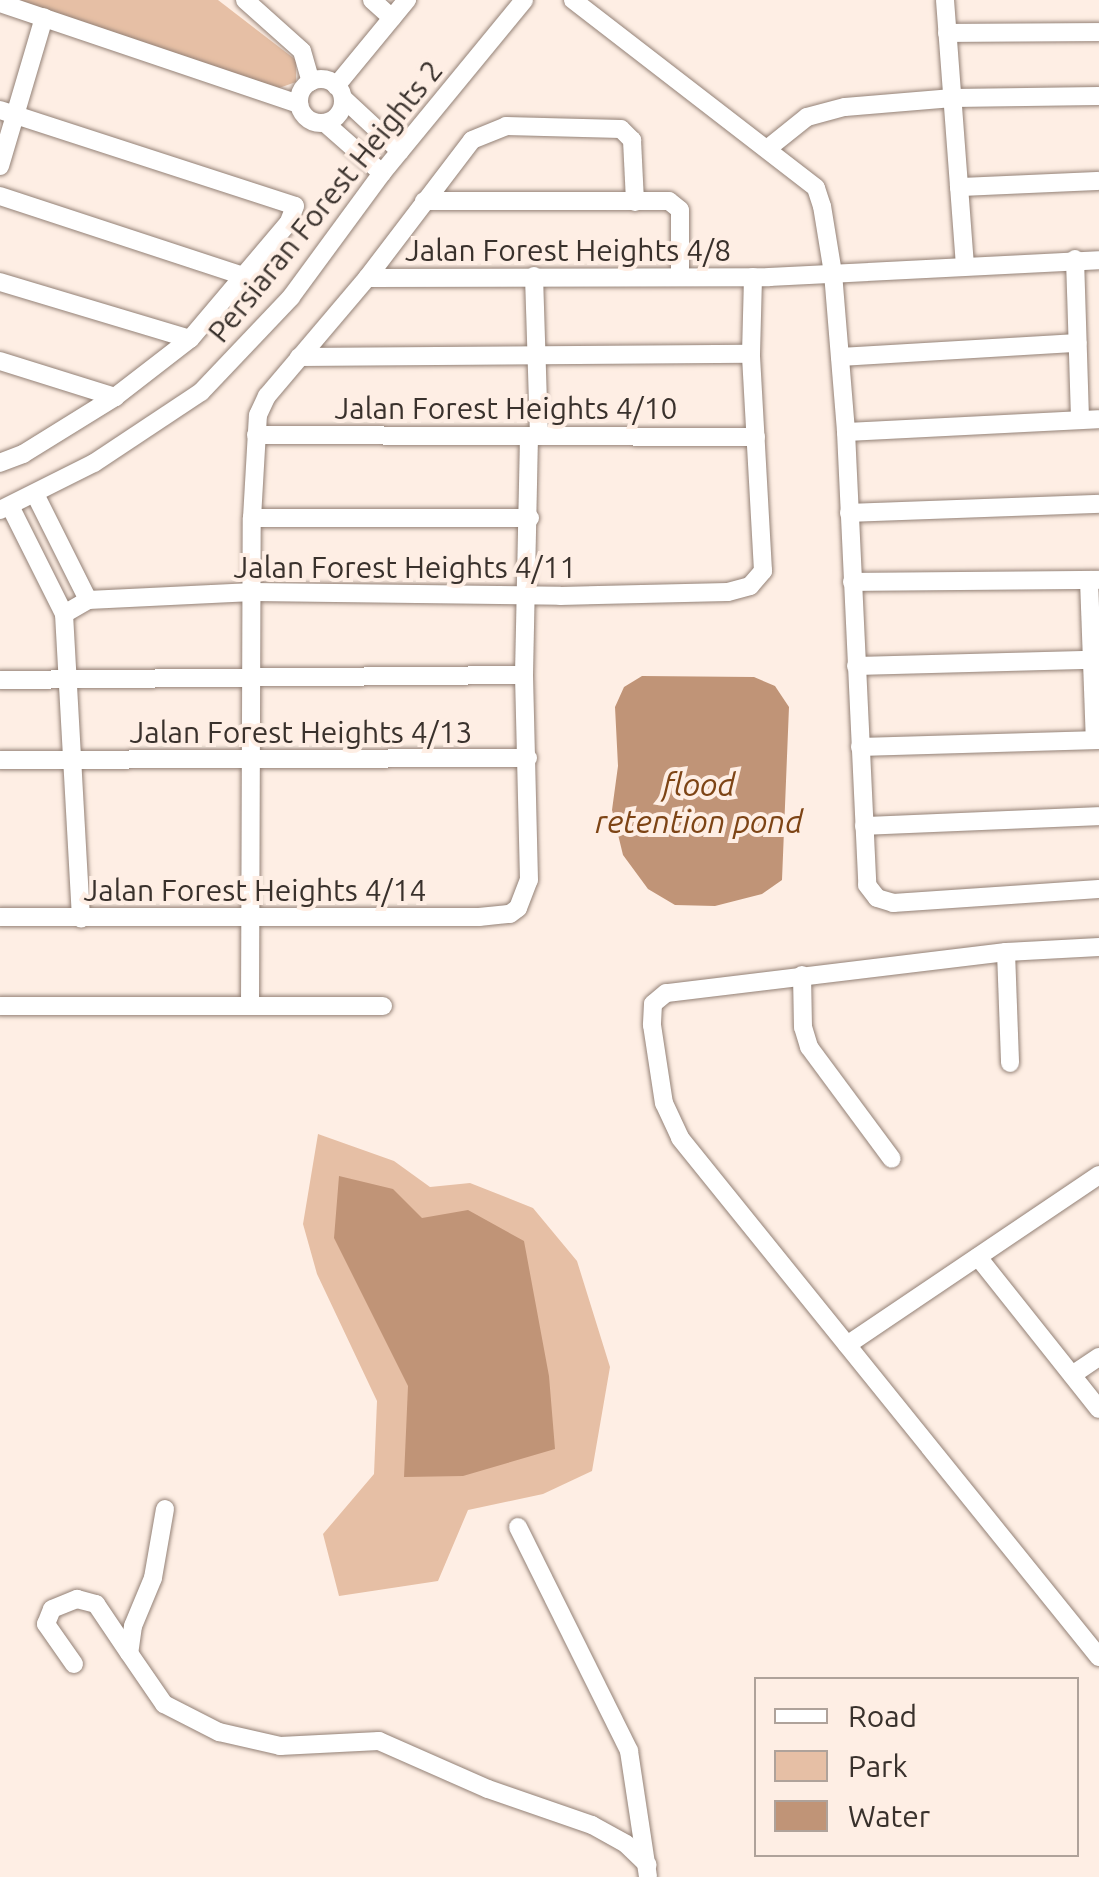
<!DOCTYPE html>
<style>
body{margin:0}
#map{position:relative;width:1099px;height:1877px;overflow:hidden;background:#feeee4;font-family:Ubuntu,sans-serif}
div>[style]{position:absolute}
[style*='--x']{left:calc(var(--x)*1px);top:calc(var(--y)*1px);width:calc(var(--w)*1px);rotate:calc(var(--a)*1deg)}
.green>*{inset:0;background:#e6bfa5}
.water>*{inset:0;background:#c09477}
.roads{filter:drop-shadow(0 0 2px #938176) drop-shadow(0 0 2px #938176)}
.minor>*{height:18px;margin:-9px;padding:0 9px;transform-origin:9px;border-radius:9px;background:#fff}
.minor>.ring{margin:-9px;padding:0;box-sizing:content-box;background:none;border:18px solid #fff;border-radius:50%}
span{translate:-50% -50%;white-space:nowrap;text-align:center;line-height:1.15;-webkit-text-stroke:8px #feeee4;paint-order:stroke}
.street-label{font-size:30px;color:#39312c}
.water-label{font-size:32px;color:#7d4415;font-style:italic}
.legend{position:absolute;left:754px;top:1677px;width:325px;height:180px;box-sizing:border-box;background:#feeee4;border:2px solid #afa29a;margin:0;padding:12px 18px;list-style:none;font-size:30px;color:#39312c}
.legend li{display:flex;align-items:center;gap:20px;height:50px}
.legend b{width:50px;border:2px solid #afa29a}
</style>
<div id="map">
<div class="green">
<div style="clip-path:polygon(0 0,218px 0,296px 60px,296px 82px,279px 88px)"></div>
<div style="clip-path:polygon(318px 1134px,394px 1161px,430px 1187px,470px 1183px,533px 1208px,577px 1261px,610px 1367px,592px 1471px,543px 1494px,468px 1510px,438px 1581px,339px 1596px,323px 1534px,374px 1474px,377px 1401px,317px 1274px,303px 1224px)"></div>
</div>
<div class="water">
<div style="clip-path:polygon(642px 676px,754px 677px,775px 686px,789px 707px,782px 880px,762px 894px,715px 906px,675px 905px,648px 889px,623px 855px,612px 810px,618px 766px,615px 707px,624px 687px)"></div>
<div style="clip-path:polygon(339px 1176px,393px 1189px,422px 1218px,468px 1210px,524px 1241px,549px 1376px,555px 1449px,463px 1476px,404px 1477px,408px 1386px,334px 1238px)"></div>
</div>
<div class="roads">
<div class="minor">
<div style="--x:245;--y:0;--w:76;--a:41.8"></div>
<div style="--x:302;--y:51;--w:32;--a:74"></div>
<div style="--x:372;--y:0;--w:27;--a:42"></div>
<div style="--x:573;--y:0;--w:307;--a:37.7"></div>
<div style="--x:816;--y:188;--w:19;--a:72"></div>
<div style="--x:822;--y:206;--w:68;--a:80.7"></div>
<div style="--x:833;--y:273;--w:160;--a:85.3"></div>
<div style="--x:846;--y:432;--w:453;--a:87.3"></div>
<div style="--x:867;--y:885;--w:16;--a:52"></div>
<div style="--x:877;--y:898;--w:17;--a:17"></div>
<div style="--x:893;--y:903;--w:206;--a:-3.9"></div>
<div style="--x:945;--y:0;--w:188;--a:85.7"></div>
<div style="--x:0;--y:3;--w:316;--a:18.7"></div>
<div style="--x:947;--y:33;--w:152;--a:-0.4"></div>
<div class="ring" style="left:299px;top:79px;width:26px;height:26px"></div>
<div style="--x:336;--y:86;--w:112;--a:-50.5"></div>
<div style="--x:343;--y:98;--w:78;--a:42.9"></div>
<div style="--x:0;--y:110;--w:310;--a:18"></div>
<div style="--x:295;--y:206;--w:17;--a:111"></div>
<div style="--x:289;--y:222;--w:153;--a:130.2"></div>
<div style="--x:190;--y:339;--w:95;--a:142.3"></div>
<div style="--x:115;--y:397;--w:108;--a:148.2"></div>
<div style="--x:23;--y:454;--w:25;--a:159"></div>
<div style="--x:325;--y:123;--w:76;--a:41.3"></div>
<div style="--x:767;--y:149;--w:51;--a:-38.7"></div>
<div style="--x:807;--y:117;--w:39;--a:-15"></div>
<div style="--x:845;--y:107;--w:108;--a:-4.8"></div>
<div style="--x:953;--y:98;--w:146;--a:-0.8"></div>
<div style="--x:0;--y:166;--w:155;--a:-73.5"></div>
<div style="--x:0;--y:196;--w:257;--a:18.2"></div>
<div style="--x:424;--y:201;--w:245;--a:0"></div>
<div style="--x:669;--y:201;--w:14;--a:39"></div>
<div style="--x:680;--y:210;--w:65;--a:90"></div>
<div style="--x:1075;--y:259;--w:160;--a:88.2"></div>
<div style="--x:965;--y:266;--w:79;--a:-94.3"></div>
<div style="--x:959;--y:187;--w:140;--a:-2.5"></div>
<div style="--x:534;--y:276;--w:160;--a:88.2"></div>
<div style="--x:367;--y:278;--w:402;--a:-0.1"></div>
<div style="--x:769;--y:277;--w:330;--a:-2.9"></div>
<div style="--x:0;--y:282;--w:198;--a:16.7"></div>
<div style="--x:299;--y:357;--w:452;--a:-0.4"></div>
<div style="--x:840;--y:357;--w:238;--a:-3.4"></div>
<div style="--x:0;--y:361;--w:121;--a:17.4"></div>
<div style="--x:846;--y:432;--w:253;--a:-2.9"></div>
<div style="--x:256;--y:435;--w:500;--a:0.23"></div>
<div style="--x:36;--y:496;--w:116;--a:63.4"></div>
<div style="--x:10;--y:506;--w:121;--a:63.4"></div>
<div style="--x:64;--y:614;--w:305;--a:86.8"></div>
<div style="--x:0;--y:510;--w:105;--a:-26.6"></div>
<div style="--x:94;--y:463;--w:128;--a:-33.6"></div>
<div style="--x:201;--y:392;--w:131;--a:-46.5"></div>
<div style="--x:291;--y:297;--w:154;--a:-53.7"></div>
<div style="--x:382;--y:173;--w:224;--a:-50.6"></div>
<div style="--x:849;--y:513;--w:250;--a:-2.1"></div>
<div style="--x:252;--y:518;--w:278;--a:0"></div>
<div style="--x:1089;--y:580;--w:160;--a:87.9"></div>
<div style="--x:852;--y:582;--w:247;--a:-0.5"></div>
<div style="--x:64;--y:614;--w:28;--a:-30"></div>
<div style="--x:88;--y:600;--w:165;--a:-2.8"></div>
<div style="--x:253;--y:592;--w:307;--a:0.7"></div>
<div style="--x:560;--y:596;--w:168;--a:-1.4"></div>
<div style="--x:728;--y:592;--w:23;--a:-15"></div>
<div style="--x:750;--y:586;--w:20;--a:-49"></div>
<div style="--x:763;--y:571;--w:217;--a:-93.2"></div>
<div style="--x:751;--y:354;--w:77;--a:-88.5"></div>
<div style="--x:856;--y:666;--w:236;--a:-1.5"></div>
<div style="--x:0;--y:680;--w:524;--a:-0.55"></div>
<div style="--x:860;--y:747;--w:239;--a:-1.7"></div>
<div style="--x:0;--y:760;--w:528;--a:-0.22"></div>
<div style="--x:864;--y:826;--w:235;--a:-2.4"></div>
<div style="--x:0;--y:917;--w:479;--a:0"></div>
<div style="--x:479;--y:917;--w:31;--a:-6"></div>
<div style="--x:510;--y:914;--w:10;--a:-37"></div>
<div style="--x:518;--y:908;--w:30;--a:-69"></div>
<div style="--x:529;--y:880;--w:205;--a:-91.4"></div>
<div style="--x:524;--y:675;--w:239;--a:-88.8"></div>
<div style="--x:1099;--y:947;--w:93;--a:176.9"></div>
<div style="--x:1006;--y:952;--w:342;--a:173.1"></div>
<div style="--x:666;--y:993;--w:17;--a:140"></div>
<div style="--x:653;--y:1004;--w:21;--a:93"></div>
<div style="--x:652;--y:1025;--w:79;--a:81.3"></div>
<div style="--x:664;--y:1103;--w:38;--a:65"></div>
<div style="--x:680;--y:1138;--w:667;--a:51.09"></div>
<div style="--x:1006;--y:952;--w:111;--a:87.9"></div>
<div style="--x:802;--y:975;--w:52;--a:88.9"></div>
<div style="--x:803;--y:1027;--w:21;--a:73"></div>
<div style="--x:809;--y:1047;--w:139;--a:53.5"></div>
<div style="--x:0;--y:1006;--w:383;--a:0"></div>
<div style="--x:250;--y:1006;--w:488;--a:-89.8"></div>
<div style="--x:252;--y:518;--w:103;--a:-86.7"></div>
<div style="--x:258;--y:415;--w:21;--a:-65"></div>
<div style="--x:267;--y:396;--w:155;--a:-49.7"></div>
<div style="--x:367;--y:278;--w:173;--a:-52.7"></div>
<div style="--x:472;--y:140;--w:37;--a:-22"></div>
<div style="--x:506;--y:126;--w:115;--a:1.5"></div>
<div style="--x:621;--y:129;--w:16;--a:45"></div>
<div style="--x:632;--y:140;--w:62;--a:87.2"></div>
<div style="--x:978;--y:1257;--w:194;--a:51.5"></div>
<div style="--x:847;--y:1345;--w:304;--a:-34"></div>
<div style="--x:1072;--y:1375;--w:32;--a:-34"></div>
<div style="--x:165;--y:1509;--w:70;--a:99.9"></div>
<div style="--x:153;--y:1578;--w:52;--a:112.6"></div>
<div style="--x:133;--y:1626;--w:27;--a:98"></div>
<div style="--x:129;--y:1653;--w:62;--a:55.5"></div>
<div style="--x:164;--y:1704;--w:62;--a:27"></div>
<div style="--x:219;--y:1732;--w:63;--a:12.9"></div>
<div style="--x:280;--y:1746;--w:99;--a:-2.9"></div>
<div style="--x:379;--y:1741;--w:119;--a:23.8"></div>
<div style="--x:488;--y:1789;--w:110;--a:19.1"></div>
<div style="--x:592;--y:1825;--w:39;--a:29"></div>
<div style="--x:626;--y:1844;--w:30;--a:44"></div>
<div style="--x:518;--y:1527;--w:250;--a:63.6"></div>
<div style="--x:629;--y:1751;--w:127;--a:81.4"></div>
<div style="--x:74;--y:1664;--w:49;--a:-125"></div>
<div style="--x:46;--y:1624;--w:16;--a:-68"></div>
<div style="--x:52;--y:1609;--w:27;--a:-22"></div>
<div style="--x:77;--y:1599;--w:20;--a:15"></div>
<div style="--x:96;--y:1604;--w:59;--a:56"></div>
</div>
</div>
<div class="street-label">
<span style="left:325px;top:201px;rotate:-51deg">Persiaran Forest Heights 2</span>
<span style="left:568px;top:250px">Jalan Forest Heights 4/8</span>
<span style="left:506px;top:408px">Jalan Forest Heights 4/10</span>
<span style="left:405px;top:567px">Jalan Forest Heights 4/11</span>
<span style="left:301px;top:732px">Jalan Forest Heights 4/13</span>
<span style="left:255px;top:890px">Jalan Forest Heights 4/14</span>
</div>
<div class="water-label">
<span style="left:699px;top:803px">flood<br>retention pond</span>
</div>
<ul class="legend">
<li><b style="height:12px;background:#fff"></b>Road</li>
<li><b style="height:28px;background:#e6bfa5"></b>Park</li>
<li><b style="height:28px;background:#c09477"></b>Water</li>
</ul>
</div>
